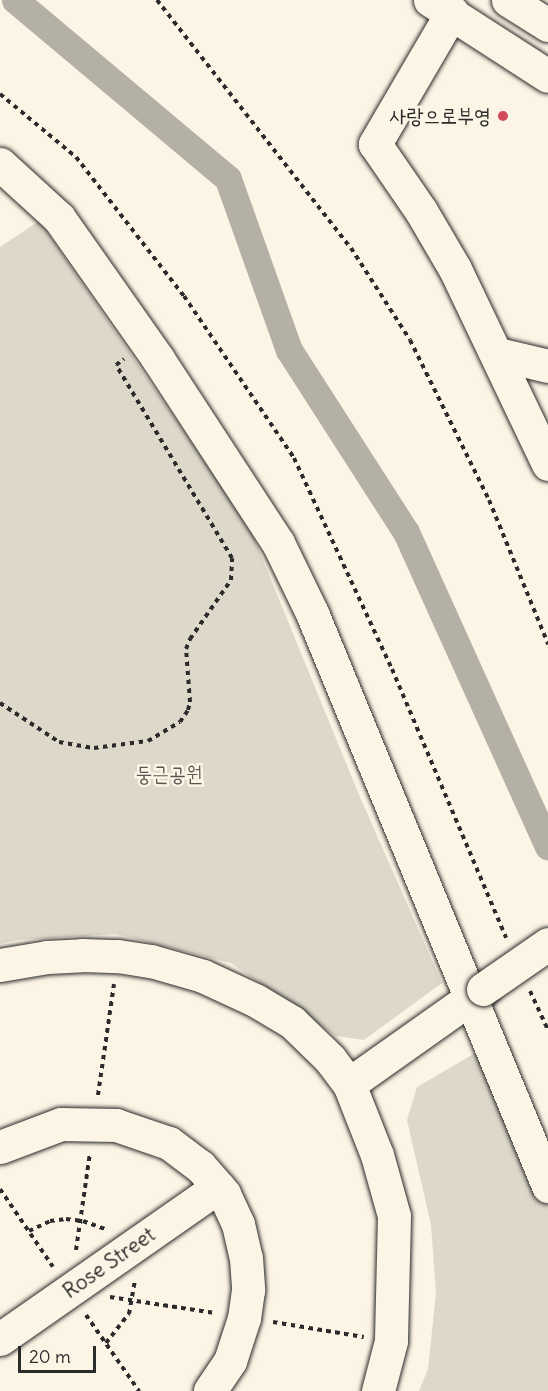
<!DOCTYPE html>
<meta charset="utf-8">
<style>
body{margin:0}
#map{position:relative;width:548px;height:1391px;overflow:hidden;background:#fcf5e5;font-family:Delius,"Poor Story",sans-serif}
div>[style]{position:absolute}
[style*='--x']{left:calc(var(--x)*1px);top:calc(var(--y)*1px);width:calc(var(--w)*1px);rotate:calc(var(--a)*1deg)}
.green>*{inset:0;background:#ded8ca}
.canal>*{height:27px;margin:-13.5px;padding:0 13.5px;transform-origin:13.5px;border-radius:13.5px;background:#b4b0a5}
.path>*{height:4px;margin-top:-2px;transform-origin:0;background:repeating-linear-gradient(90deg,#2b2b2b 0 4.5px,transparent 0 9px)}
.roads{filter:drop-shadow(0 0 2px #2b2b2b) drop-shadow(0 0 2px #2b2b2b)}
.minor>*{height:33px;margin:-16.5px;padding:0 16.5px;transform-origin:16.5px;border-radius:16.5px;background:#fcf5e5}
.major>*{height:33px;margin:-16.5px;padding:0 16.5px;transform-origin:16.5px;border-radius:16.5px;background:#fcf5e5}
.bridges{filter:drop-shadow(0 0 2px #2b2b2b) drop-shadow(0 0 2px #2b2b2b)}
.minor-bridge>*{height:33px;margin:-16.5px;padding:0 16.5px;transform-origin:16.5px;border-radius:16.5px;background:#fcf5e5}
.dots>*{width:16px;height:16px;translate:-50% -50%;box-sizing:border-box;border:3px solid #fcf5e5;border-radius:50%}
span{translate:-50% -50%;white-space:nowrap;text-align:center;line-height:1.15;-webkit-text-stroke:5px #fcf5e5;paint-order:stroke}
.poi-label{font-size:21px;color:#2b2b2b}
.right{translate:-100% -50%;text-align:right}
.park-label{font-size:21px;color:#585653}
.street-label{font-size:21px;color:#2b2b2b}
.scale{position:absolute;left:18px;top:1346px;width:78px;height:27px;box-sizing:border-box;border:3px solid #2b2b2b;border-top:0;padding-left:8px;font-size:18px;line-height:21px;white-space:nowrap;color:#2b2b2b;-webkit-text-stroke:4px #fcf5e5;paint-order:stroke}
</style>
<div id="map">
<div class="green">
<div style="clip-path:polygon(39px 221px,249px 526px,360px 797px,442px 983px,364px 1040px,336px 1036px,231px 963px,116px 934px,18px 940px,0 944px,0 247px)"></div>
<div style="clip-path:polygon(482px 1049px,548px 1206px,548px 1391px,419px 1391px,428px 1369px,436px 1293px,431px 1225px,407px 1120px,417px 1087px)"></div>
</div>
<div class="canal">
<div style="--x:15;--y:0;--w:278;--a:40"></div>
<div style="--x:228;--y:179;--w:182;--a:70.4"></div>
<div style="--x:289;--y:350;--w:216;--a:57.3"></div>
<div style="--x:406;--y:532;--w:345;--a:65.7"></div>
</div>
<div class="path">
<div style="--x:157;--y:0;--w:315;--a:52"></div>
<div style="--x:351;--y:248;--w:109;--a:57.3"></div>
<div style="--x:410;--y:340;--w:178;--a:63.7"></div>
<div style="--x:489;--y:500;--w:156;--a:67.7"></div>
<div style="--x:0;--y:94;--w:99;--a:39.7"></div>
<div style="--x:76;--y:157;--w:176;--a:52.2"></div>
<div style="--x:184;--y:296;--w:196;--a:55.8"></div>
<div style="--x:294;--y:458;--w:233;--a:65.1"></div>
<div style="--x:392;--y:669;--w:292;--a:67"></div>
<div style="--x:0;--y:703;--w:71;--a:33.5"></div>
<div style="--x:59;--y:742;--w:36;--a:10"></div>
<div style="--x:94;--y:748;--w:54;--a:-7.4"></div>
<div style="--x:148;--y:741;--w:37;--a:-31"></div>
<div style="--x:180;--y:722;--w:14;--a:-56"></div>
<div style="--x:188;--y:710;--w:8;--a:-76"></div>
<div style="--x:190;--y:702;--w:53;--a:-94.3"></div>
<div style="--x:186;--y:649;--w:11;--a:-68"></div>
<div style="--x:190;--y:639;--w:72;--a:-55.2"></div>
<div style="--x:231;--y:580;--w:22;--a:-87"></div>
<div style="--x:232;--y:558;--w:225;--a:-121"></div>
<div style="--x:116;--y:365;--w:10;--a:-37"></div>
<div style="--x:530;--y:991;--w:43;--a:65.2"></div>
<div style="--x:98;--y:1095;--w:112;--a:-81.8"></div>
<div style="--x:0;--y:1189;--w:94;--a:55.8"></div>
<div style="--x:29;--y:1231;--w:23;--a:-25"></div>
<div style="--x:50;--y:1221;--w:16;--a:-7"></div>
<div style="--x:66;--y:1219;--w:17;--a:7"></div>
<div style="--x:83;--y:1221;--w:23;--a:20"></div>
<div style="--x:76;--y:1250;--w:98;--a:-81.8"></div>
<div style="--x:110;--y:1297;--w:106;--a:8.7"></div>
<div style="--x:86;--y:1315;--w:93;--a:55.1"></div>
<div style="--x:273;--y:1322;--w:92;--a:9.4"></div>
<div style="--x:106;--y:1343;--w:37;--a:-52"></div>
<div style="--x:129;--y:1314;--w:34;--a:-80"></div>
</div>
<div class="roads">
<div class="minor">
<div style="--x:452;--y:12;--w:153;--a:120.3"></div>
<div style="--x:375;--y:144;--w:81;--a:55.5"></div>
<div style="--x:421;--y:211;--w:67;--a:59.6"></div>
<div style="--x:455;--y:269;--w:216;--a:64.5"></div>
<div style="--x:0;--y:164;--w:80;--a:42.5"></div>
<div style="--x:59;--y:218;--w:172;--a:54.9"></div>
<div style="--x:158;--y:359;--w:220;--a:56.9"></div>
<div style="--x:278;--y:543;--w:78;--a:64.1"></div>
<div style="--x:312;--y:613;--w:620;--a:67.61"></div>
<div style="--x:498;--y:354;--w:51;--a:13.5"></div>
<div style="--x:0;--y:965;--w:48;--a:-9.7"></div>
<div style="--x:47;--y:957;--w:35;--a:-3"></div>
<div style="--x:82;--y:955;--w:36;--a:2"></div>
<div style="--x:118;--y:956;--w:33;--a:9"></div>
<div style="--x:151;--y:961;--w:54;--a:16.1"></div>
<div style="--x:203;--y:976;--w:57;--a:24.8"></div>
<div style="--x:255;--y:1000;--w:43;--a:30.7"></div>
<div style="--x:292;--y:1022;--w:53;--a:44.2"></div>
<div style="--x:330;--y:1059;--w:31;--a:53"></div>
<div style="--x:349;--y:1084;--w:76;--a:68.5"></div>
<div style="--x:377;--y:1155;--w:63;--a:74.4"></div>
<div style="--x:394;--y:1216;--w:125;--a:91.4"></div>
<div style="--x:391;--y:1341;--w:52;--a:104.6"></div>
<div style="--x:349;--y:1084;--w:164;--a:-35.3"></div>
<div style="--x:0;--y:1147;--w:65;--a:-20.7"></div>
<div style="--x:61;--y:1124;--w:55;--a:1"></div>
<div style="--x:116;--y:1125;--w:56;--a:18.8"></div>
<div style="--x:169;--y:1143;--w:39;--a:37"></div>
<div style="--x:200;--y:1166;--w:37;--a:49"></div>
<div style="--x:224;--y:1194;--w:33;--a:65"></div>
<div style="--x:238;--y:1224;--w:35;--a:77"></div>
<div style="--x:246;--y:1258;--w:32;--a:86"></div>
<div style="--x:248;--y:1290;--w:28;--a:98"></div>
<div style="--x:244;--y:1318;--w:45;--a:108"></div>
<div style="--x:230;--y:1361;--w:36;--a:124"></div>
<div style="--x:0;--y:1339;--w:266;--a:-34.9"></div>
</div>
<div class="major">
<div style="--x:430;--y:0;--w:140;--a:32.8"></div>
<div style="--x:508;--y:0;--w:47;--a:32"></div>
</div>
</div>
<div class="bridges">
<div class="minor-bridge">
<div style="--x:483;--y:989;--w:79;--a:-34.7"></div>
</div>
</div>
<div class="dots">
<div style="left:503px;top:116px;background:#d1495b"></div>
</div>
<div class="poi-label">
<span class="right" style="left:491px;top:116px">사랑으로부영</span>
</div>
<div class="park-label">
<span style="left:169px;top:774px">둥근공원</span>
</div>
<div class="street-label">
<span style="left:109px;top:1263px;rotate:-35deg">Rose Street</span>
</div>
<div class="scale">20 m</div>
</div>
